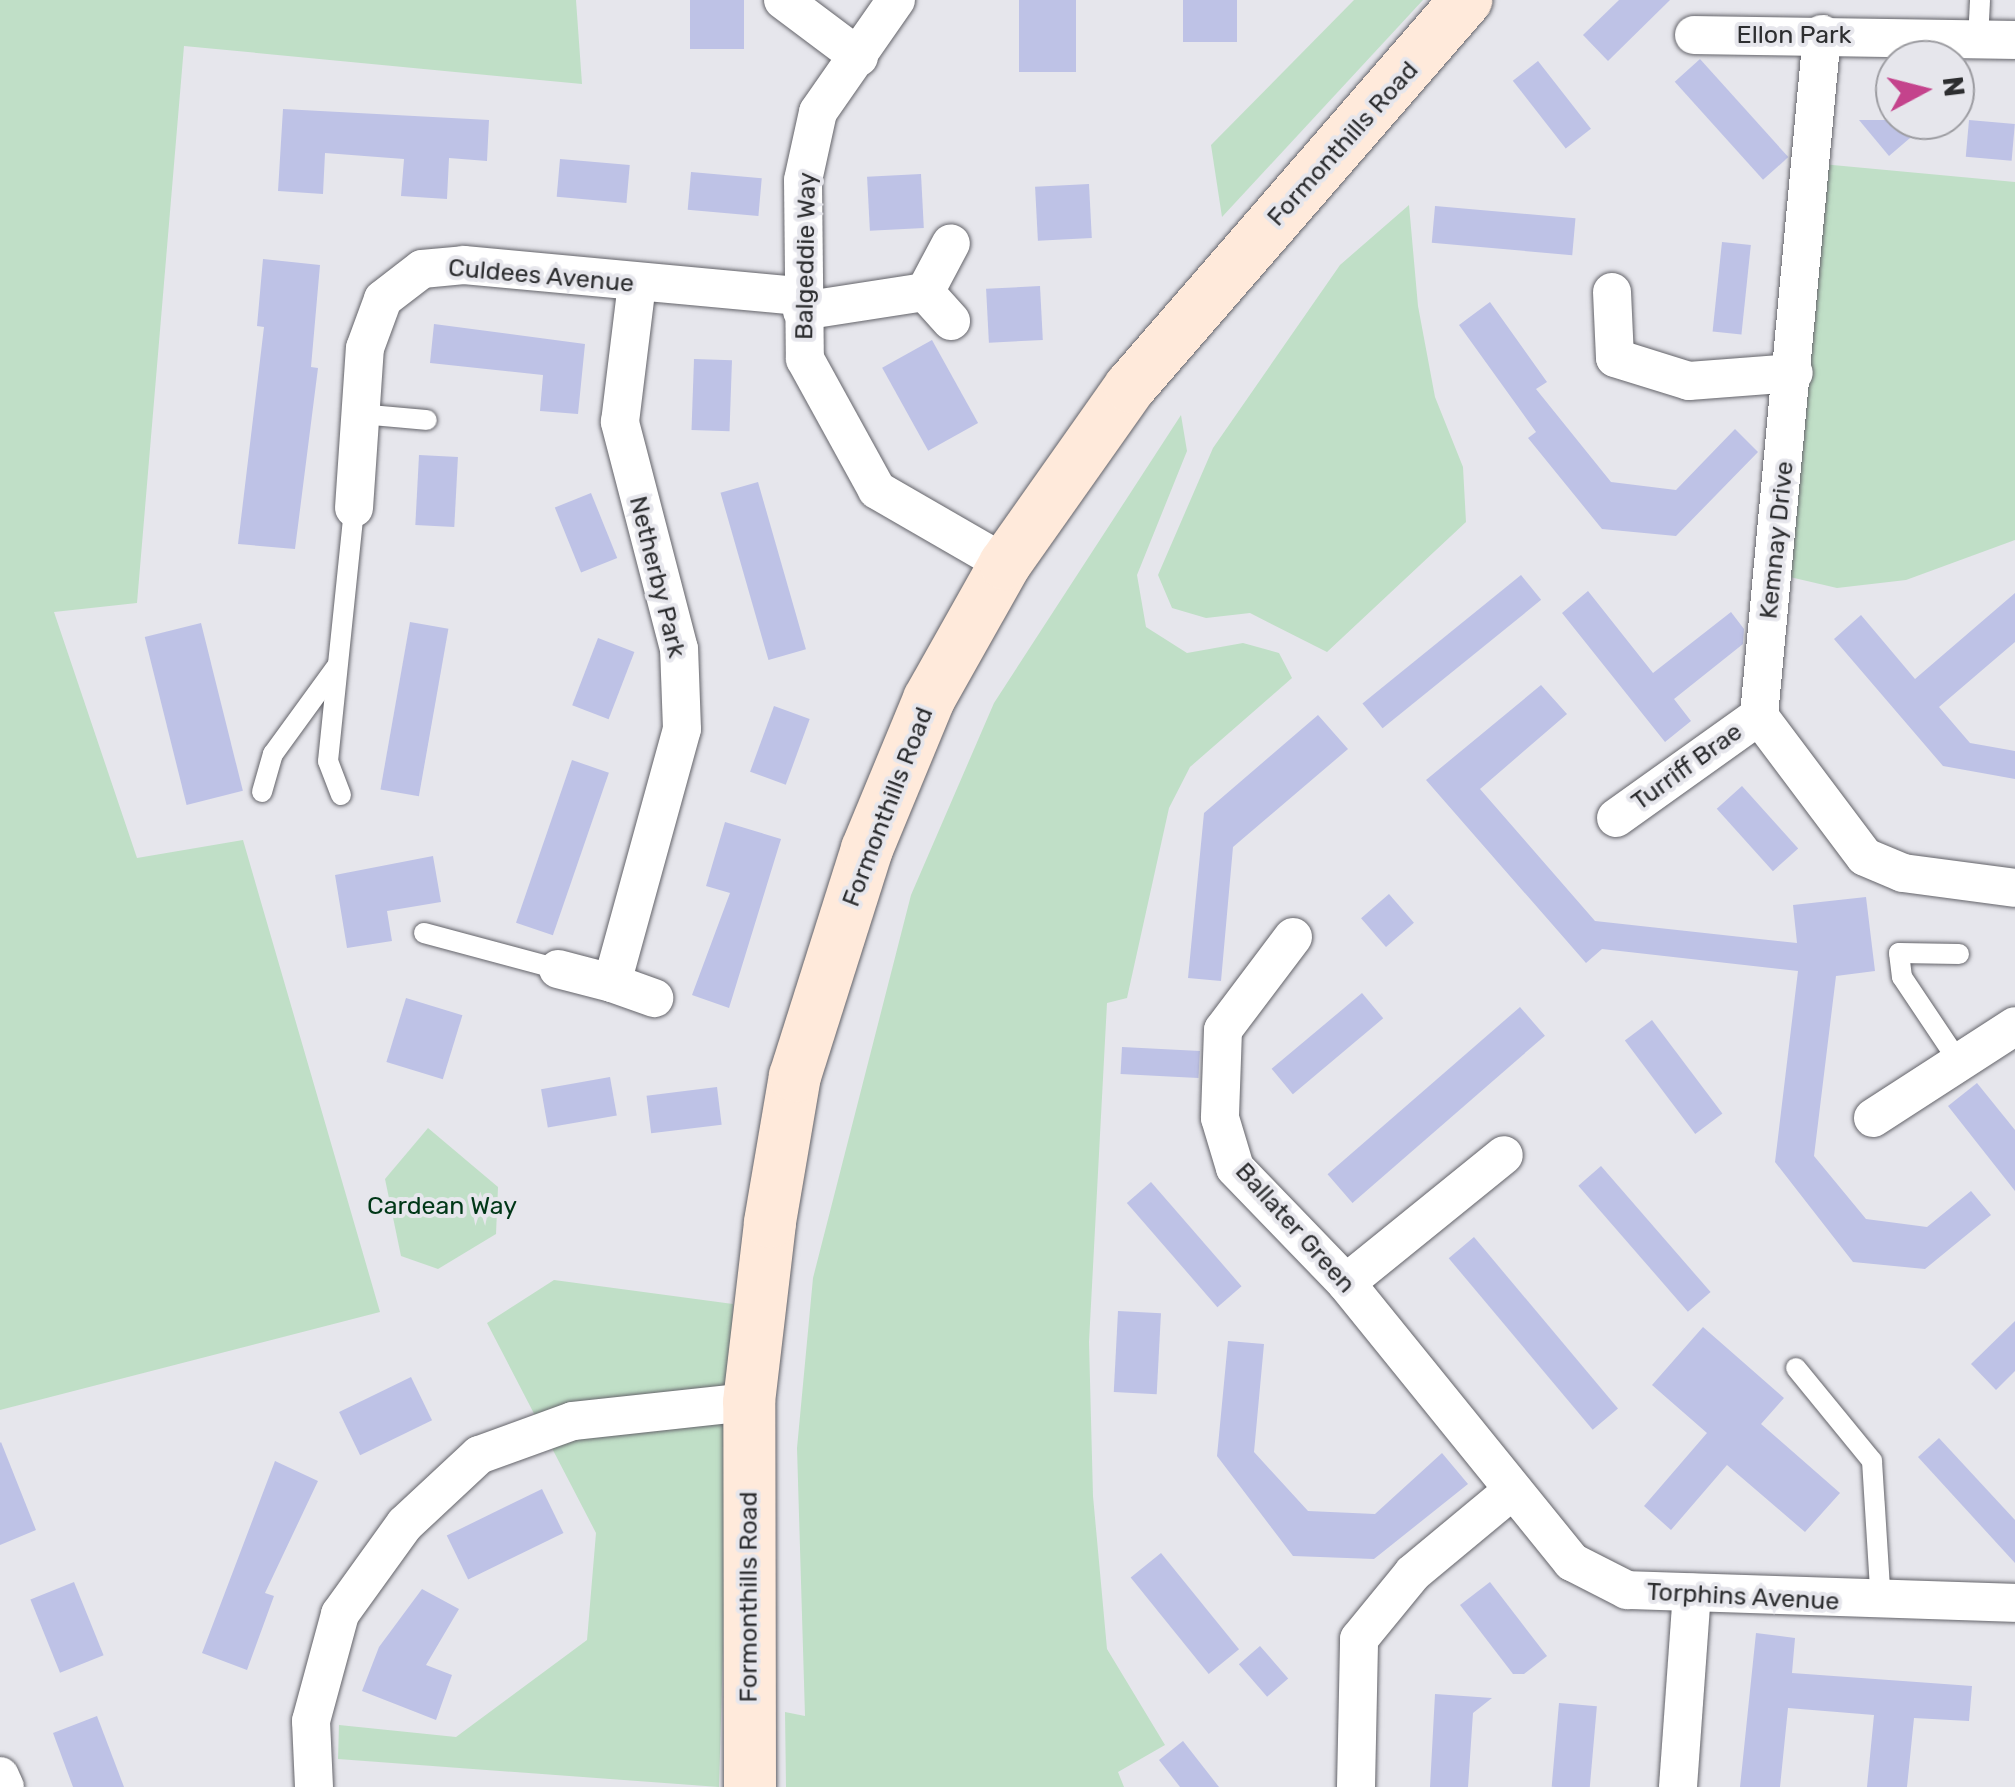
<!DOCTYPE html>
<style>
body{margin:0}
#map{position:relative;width:2015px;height:1787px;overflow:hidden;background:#e6e6ec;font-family:Rubik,sans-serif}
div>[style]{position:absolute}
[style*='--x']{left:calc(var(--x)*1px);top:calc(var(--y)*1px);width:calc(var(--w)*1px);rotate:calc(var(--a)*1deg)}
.green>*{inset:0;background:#c0dfc7}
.building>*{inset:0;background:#bec2e6;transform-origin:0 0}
.roads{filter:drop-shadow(0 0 2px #64646a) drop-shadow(0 0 2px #64646a)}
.lane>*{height:20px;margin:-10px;padding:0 10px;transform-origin:10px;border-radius:10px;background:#fff}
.street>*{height:38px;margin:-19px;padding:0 19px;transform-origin:19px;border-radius:19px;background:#fff}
.secondary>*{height:52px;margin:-26px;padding:0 26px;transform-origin:26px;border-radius:26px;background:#ffeadb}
span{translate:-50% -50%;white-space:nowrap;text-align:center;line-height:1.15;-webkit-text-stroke:8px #e6e6ec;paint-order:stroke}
.street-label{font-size:25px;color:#2d2e30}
.park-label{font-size:25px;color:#003717}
.north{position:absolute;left:1875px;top:40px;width:100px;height:100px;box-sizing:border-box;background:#e6e6ec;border:2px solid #9c9ca1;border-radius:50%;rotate:83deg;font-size:28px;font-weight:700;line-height:40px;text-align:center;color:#2d2e30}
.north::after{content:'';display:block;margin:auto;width:35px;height:45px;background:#c4438c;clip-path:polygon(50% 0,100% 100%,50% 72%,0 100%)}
</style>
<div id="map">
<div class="green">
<div style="clip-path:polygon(0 0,576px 0,582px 84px,184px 46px,137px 603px,54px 612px,137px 858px,243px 840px,380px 1312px,0 1410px)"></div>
<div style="clip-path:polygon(1354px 0,1423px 0,1222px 217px,1211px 145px)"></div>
<div style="clip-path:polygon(1811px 163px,2015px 182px,2015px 540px,1906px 580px,1837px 588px,1773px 573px)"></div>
<div style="clip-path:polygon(1409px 205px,1418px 306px,1435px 397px,1463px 467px,1466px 522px,1327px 652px,1250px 613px,1206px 618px,1172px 608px,1158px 575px,1213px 448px,1340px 265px)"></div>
<div style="clip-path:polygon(1181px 415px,1187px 451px,1137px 575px,1146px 627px,1187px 653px,1243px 643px,1279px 653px,1292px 678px,1190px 767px,1169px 808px,1127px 998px,1107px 1003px,1089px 1342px,1093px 1496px,1107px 1649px,1165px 1745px,1118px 1772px,1124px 1787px,786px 1787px,785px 1712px,805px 1716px,797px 1448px,813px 1278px,911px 895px,994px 703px)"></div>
<div style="clip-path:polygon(428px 1128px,498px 1187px,496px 1234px,438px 1269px,401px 1256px,385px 1179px)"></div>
<div style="clip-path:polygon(554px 1280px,733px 1304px,719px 1787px,338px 1759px,339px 1725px,456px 1737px,587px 1640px,596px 1533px,487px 1323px)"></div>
</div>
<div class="building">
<div style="left:690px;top:0;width:54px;height:49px"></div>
<div style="left:1019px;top:0;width:57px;height:72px"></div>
<div style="left:1183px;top:0;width:54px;height:42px"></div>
<div style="clip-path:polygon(1619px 0,1670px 0,1608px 61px,1583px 35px)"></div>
<div style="left:1700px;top:59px;width:132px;height:34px;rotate:48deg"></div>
<div style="left:1538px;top:61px;width:86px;height:32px;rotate:52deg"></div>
<div style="clip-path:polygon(283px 109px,489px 120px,487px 161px,449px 158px,447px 199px,401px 196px,404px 159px,325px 153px,323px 194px,278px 191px)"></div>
<div style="clip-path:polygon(1859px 120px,1931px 120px,1889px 156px)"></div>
<div style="left:1969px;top:120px;width:46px;height:37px;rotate:5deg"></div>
<div style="left:560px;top:159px;width:70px;height:38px;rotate:5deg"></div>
<div style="left:691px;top:172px;width:71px;height:38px;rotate:5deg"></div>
<div style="left:921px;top:174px;width:54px;height:54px;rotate:87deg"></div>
<div style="left:1089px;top:184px;width:54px;height:54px;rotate:87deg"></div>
<div style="left:1435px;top:206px;width:141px;height:37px;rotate:5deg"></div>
<div style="left:1722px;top:242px;width:29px;height:90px;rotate:6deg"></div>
<div style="clip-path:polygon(263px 259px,320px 265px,311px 367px,318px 368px,295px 549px,238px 544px,264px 327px,257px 326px)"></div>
<div style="left:1040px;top:286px;width:54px;height:54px;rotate:87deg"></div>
<div style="clip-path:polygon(1490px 302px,1547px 382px,1536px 389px,1611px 482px,1676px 490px,1735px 429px,1758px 452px,1676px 536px,1602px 529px,1528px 438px,1536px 432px,1459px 325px)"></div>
<div style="clip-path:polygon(434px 324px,585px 344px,578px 414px,540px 411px,543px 375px,430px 363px)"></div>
<div style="left:932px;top:340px;width:95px;height:57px;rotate:61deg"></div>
<div style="left:694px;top:359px;width:38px;height:71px;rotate:2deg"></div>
<div style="left:419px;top:455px;width:39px;height:70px;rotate:3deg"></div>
<div style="left:758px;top:482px;width:174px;height:39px;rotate:74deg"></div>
<div style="left:591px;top:493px;width:70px;height:39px;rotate:68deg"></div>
<div style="left:1521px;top:575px;width:32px;height:204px;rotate:51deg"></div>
<div style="clip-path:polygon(1588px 591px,1653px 673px,1731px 612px,1744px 629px,1743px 644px,1674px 699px,1691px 721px,1665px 742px,1562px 613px)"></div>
<div style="clip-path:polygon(2015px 593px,2015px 642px,1939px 707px,1970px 743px,2015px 751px,2015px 779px,1943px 766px,1834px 639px,1861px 615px,1915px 679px)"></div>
<div style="left:410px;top:622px;width:39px;height:170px;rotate:10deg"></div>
<div style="left:201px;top:623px;width:173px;height:58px;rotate:76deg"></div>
<div style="left:598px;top:638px;width:39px;height:72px;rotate:21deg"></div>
<div style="clip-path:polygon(1541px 685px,1567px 714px,1480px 789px,1595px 921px,1797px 943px,1793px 905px,1866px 897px,1875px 971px,1836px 976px,1814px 1156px,1866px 1219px,1927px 1227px,1971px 1191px,1991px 1215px,1925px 1269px,1853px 1262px,1775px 1162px,1798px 971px,1602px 949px,1586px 963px,1426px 780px)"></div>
<div style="left:774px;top:706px;width:38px;height:70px;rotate:20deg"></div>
<div style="clip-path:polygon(1318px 715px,1348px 749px,1233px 847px,1221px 981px,1188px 978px,1204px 813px)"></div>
<div style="left:572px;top:760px;width:39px;height:172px;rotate:19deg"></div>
<div style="left:1742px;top:786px;width:84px;height:34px;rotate:48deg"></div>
<div style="clip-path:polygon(725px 822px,781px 839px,729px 1008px,692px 995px,730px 893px,706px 886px)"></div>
<div style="clip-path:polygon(433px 856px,441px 902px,387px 911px,392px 941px,347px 948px,335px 875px)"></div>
<div style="left:1389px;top:894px;width:38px;height:37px;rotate:49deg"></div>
<div style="left:1362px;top:993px;width:33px;height:118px;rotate:50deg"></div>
<div style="left:406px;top:998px;width:59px;height:67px;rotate:17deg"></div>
<div style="left:1520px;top:1007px;width:38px;height:255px;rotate:49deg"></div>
<div style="left:1652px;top:1020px;width:117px;height:34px;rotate:53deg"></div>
<div style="left:1122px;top:1047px;width:78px;height:27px;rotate:3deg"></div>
<div style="left:610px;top:1077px;width:39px;height:70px;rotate:80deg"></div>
<div style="clip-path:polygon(1977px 1083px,2015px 1130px,2015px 1191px,1948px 1106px)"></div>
<div style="left:717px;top:1087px;width:38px;height:71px;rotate:83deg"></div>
<div style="left:1601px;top:1166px;width:167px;height:30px;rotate:49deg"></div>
<div style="left:1151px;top:1182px;width:138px;height:32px;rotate:49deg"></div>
<div style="left:1474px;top:1237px;width:224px;height:33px;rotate:50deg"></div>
<div style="left:1118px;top:1311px;width:43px;height:81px;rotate:3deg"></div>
<div style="clip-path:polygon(2015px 1321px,2015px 1371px,1996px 1390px,1971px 1364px)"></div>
<div style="clip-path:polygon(1703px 1327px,1784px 1398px,1761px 1424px,1840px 1493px,1805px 1532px,1727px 1465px,1671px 1530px,1644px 1506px,1707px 1433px,1652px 1385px)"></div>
<div style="clip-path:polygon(1228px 1341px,1264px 1344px,1254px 1452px,1308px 1511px,1375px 1514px,1442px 1453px,1468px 1484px,1374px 1559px,1293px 1556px,1217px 1456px)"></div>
<div style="left:411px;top:1377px;width:48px;height:80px;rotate:64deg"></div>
<div style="clip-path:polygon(1939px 1438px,2015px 1520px,2015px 1563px,1918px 1457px)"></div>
<div style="clip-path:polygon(1px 1442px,36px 1530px,0 1545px,0 1443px)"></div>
<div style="clip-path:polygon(275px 1461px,318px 1481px,265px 1593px,274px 1596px,247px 1670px,202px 1653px)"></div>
<div style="left:542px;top:1489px;width:49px;height:106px;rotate:64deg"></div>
<div style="left:1161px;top:1553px;width:124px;height:39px;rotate:51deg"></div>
<div style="left:74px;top:1582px;width:79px;height:47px;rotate:68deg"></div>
<div style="clip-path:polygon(1490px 1582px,1547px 1656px,1524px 1674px,1513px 1674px,1460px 1605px)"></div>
<div style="clip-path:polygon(422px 1589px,459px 1609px,426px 1665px,452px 1675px,436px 1720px,362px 1691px,379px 1647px)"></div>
<div style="clip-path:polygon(1756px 1633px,1795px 1638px,1792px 1673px,1972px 1686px,1969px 1721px,1914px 1718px,1907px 1787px,1867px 1787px,1874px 1715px,1788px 1708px,1780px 1787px,1740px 1787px)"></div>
<div style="left:1260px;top:1646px;width:43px;height:28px;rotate:49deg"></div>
<div style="clip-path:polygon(1435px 1694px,1492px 1698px,1473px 1713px,1468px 1787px,1430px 1787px)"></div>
<div style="left:1559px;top:1703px;width:38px;height:84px;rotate:5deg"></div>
<div style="clip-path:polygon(97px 1716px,124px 1787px,73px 1787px,53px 1733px)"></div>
<div style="clip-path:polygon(1183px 1741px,1219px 1787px,1180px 1787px,1159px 1760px)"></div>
</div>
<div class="roads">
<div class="lane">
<div style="--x:1978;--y:39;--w:39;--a:-87"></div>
<div style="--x:360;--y:414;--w:67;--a:5.1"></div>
<div style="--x:262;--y:792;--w:40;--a:-74"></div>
<div style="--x:273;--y:754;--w:109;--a:-54"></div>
<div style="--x:341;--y:795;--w:36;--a:-111"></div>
<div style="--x:328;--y:761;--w:254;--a:-84.1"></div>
<div style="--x:424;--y:933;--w:139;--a:15"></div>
<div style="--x:1959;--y:954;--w:60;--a:-179"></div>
<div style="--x:1899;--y:953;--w:24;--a:83"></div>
<div style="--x:1902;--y:977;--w:102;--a:56.2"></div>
<div style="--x:1796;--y:1368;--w:120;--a:50.7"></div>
<div style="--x:1872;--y:1461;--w:143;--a:86.4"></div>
</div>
<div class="street">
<div style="--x:783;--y:0;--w:95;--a:36.9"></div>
<div style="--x:896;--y:0;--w:136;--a:124.9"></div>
<div style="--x:818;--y:112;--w:70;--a:102.4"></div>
<div style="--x:803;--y:180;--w:179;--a:89.4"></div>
<div style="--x:805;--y:359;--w:149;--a:61.2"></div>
<div style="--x:877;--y:490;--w:148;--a:30"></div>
<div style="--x:1822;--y:34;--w:685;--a:95.28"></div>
<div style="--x:1759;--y:716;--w:176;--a:53.1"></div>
<div style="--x:1865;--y:857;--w:41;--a:22.8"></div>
<div style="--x:1903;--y:873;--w:113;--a:7.6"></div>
<div style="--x:1694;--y:35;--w:321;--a:0.9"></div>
<div style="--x:925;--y:292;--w:39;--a:48"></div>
<div style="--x:1612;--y:292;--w:66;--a:87.4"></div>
<div style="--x:1615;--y:358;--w:77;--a:17.3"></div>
<div style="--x:1689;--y:381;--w:105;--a:-4.4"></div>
<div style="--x:802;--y:311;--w:124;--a:-8.8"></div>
<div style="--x:925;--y:292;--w:55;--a:-62"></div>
<div style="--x:354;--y:508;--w:160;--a:-86.1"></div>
<div style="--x:365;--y:348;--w:52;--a:-69.8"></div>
<div style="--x:383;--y:299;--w:49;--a:-37.6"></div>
<div style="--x:422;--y:269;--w:42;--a:-5.4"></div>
<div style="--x:464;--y:265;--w:337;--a:5.3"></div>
<div style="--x:1616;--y:818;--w:176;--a:-35.5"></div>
<div style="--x:1293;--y:937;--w:116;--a:127"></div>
<div style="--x:1223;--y:1030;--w:88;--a:92"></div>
<div style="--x:1220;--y:1118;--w:52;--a:73.3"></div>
<div style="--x:1235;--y:1168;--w:160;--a:46"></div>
<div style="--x:1346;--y:1283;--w:359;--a:51"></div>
<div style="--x:1572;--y:1562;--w:62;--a:27"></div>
<div style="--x:1627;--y:1590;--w:388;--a:1.9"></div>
<div style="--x:558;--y:969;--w:56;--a:14.5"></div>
<div style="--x:612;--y:983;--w:263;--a:-74.6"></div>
<div style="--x:682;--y:729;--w:80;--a:-92.1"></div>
<div style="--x:679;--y:649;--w:235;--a:-104.6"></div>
<div style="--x:620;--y:422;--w:139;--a:-83"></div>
<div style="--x:612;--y:983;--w:45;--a:19.7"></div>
<div style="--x:1873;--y:1118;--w:169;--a:-32.9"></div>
<div style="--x:1346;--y:1283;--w:203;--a:-39"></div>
<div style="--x:0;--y:1776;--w:12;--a:66"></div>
<div style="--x:314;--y:1787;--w:66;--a:-92.6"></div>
<div style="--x:311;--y:1721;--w:111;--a:-74.8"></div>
<div style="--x:340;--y:1614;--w:111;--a:-54.2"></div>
<div style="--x:405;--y:1524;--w:101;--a:-43"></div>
<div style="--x:479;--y:1455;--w:100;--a:-19.9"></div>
<div style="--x:573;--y:1421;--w:177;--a:-6.2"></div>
<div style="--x:1356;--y:1787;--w:148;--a:-88.8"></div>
<div style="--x:1359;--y:1639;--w:85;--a:-50.7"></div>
<div style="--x:1413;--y:1573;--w:124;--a:-39.7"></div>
<div style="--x:1678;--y:1787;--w:195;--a:-85.9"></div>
</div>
<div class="secondary">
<div style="--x:750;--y:1787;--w:385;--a:-90.1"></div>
<div style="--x:749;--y:1402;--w:181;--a:-83.3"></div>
<div style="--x:770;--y:1222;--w:148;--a:-80.3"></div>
<div style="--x:795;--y:1076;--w:238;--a:-72.4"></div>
<div style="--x:867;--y:849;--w:162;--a:-67.5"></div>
<div style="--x:929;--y:699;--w:155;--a:-60.6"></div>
<div style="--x:1005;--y:564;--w:217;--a:-54.8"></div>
<div style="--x:1130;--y:387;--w:513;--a:-49.03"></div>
</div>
</div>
<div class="street-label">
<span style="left:1794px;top:35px">Ellon Park</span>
<span style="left:1343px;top:144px;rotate:-48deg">Formonthills Road</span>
<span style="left:806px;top:256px;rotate:-89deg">Balgeddie Way</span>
<span style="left:541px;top:276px;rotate:5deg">Culdees Avenue</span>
<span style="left:1777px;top:540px;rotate:-84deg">Kemnay Drive</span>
<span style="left:657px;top:577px;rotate:76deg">Netherby Park</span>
<span style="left:1687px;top:767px;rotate:-36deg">Turriff Brae</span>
<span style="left:888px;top:807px;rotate:-69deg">Formonthills Road</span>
<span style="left:1295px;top:1228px;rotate:48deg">Ballater Green</span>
<span style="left:749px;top:1597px;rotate:-90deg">Formonthills Road</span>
<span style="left:1743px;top:1597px;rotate:3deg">Torphins Avenue</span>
</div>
<div class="park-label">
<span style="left:442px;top:1206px">Cardean Way</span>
</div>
<div class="north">N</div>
</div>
